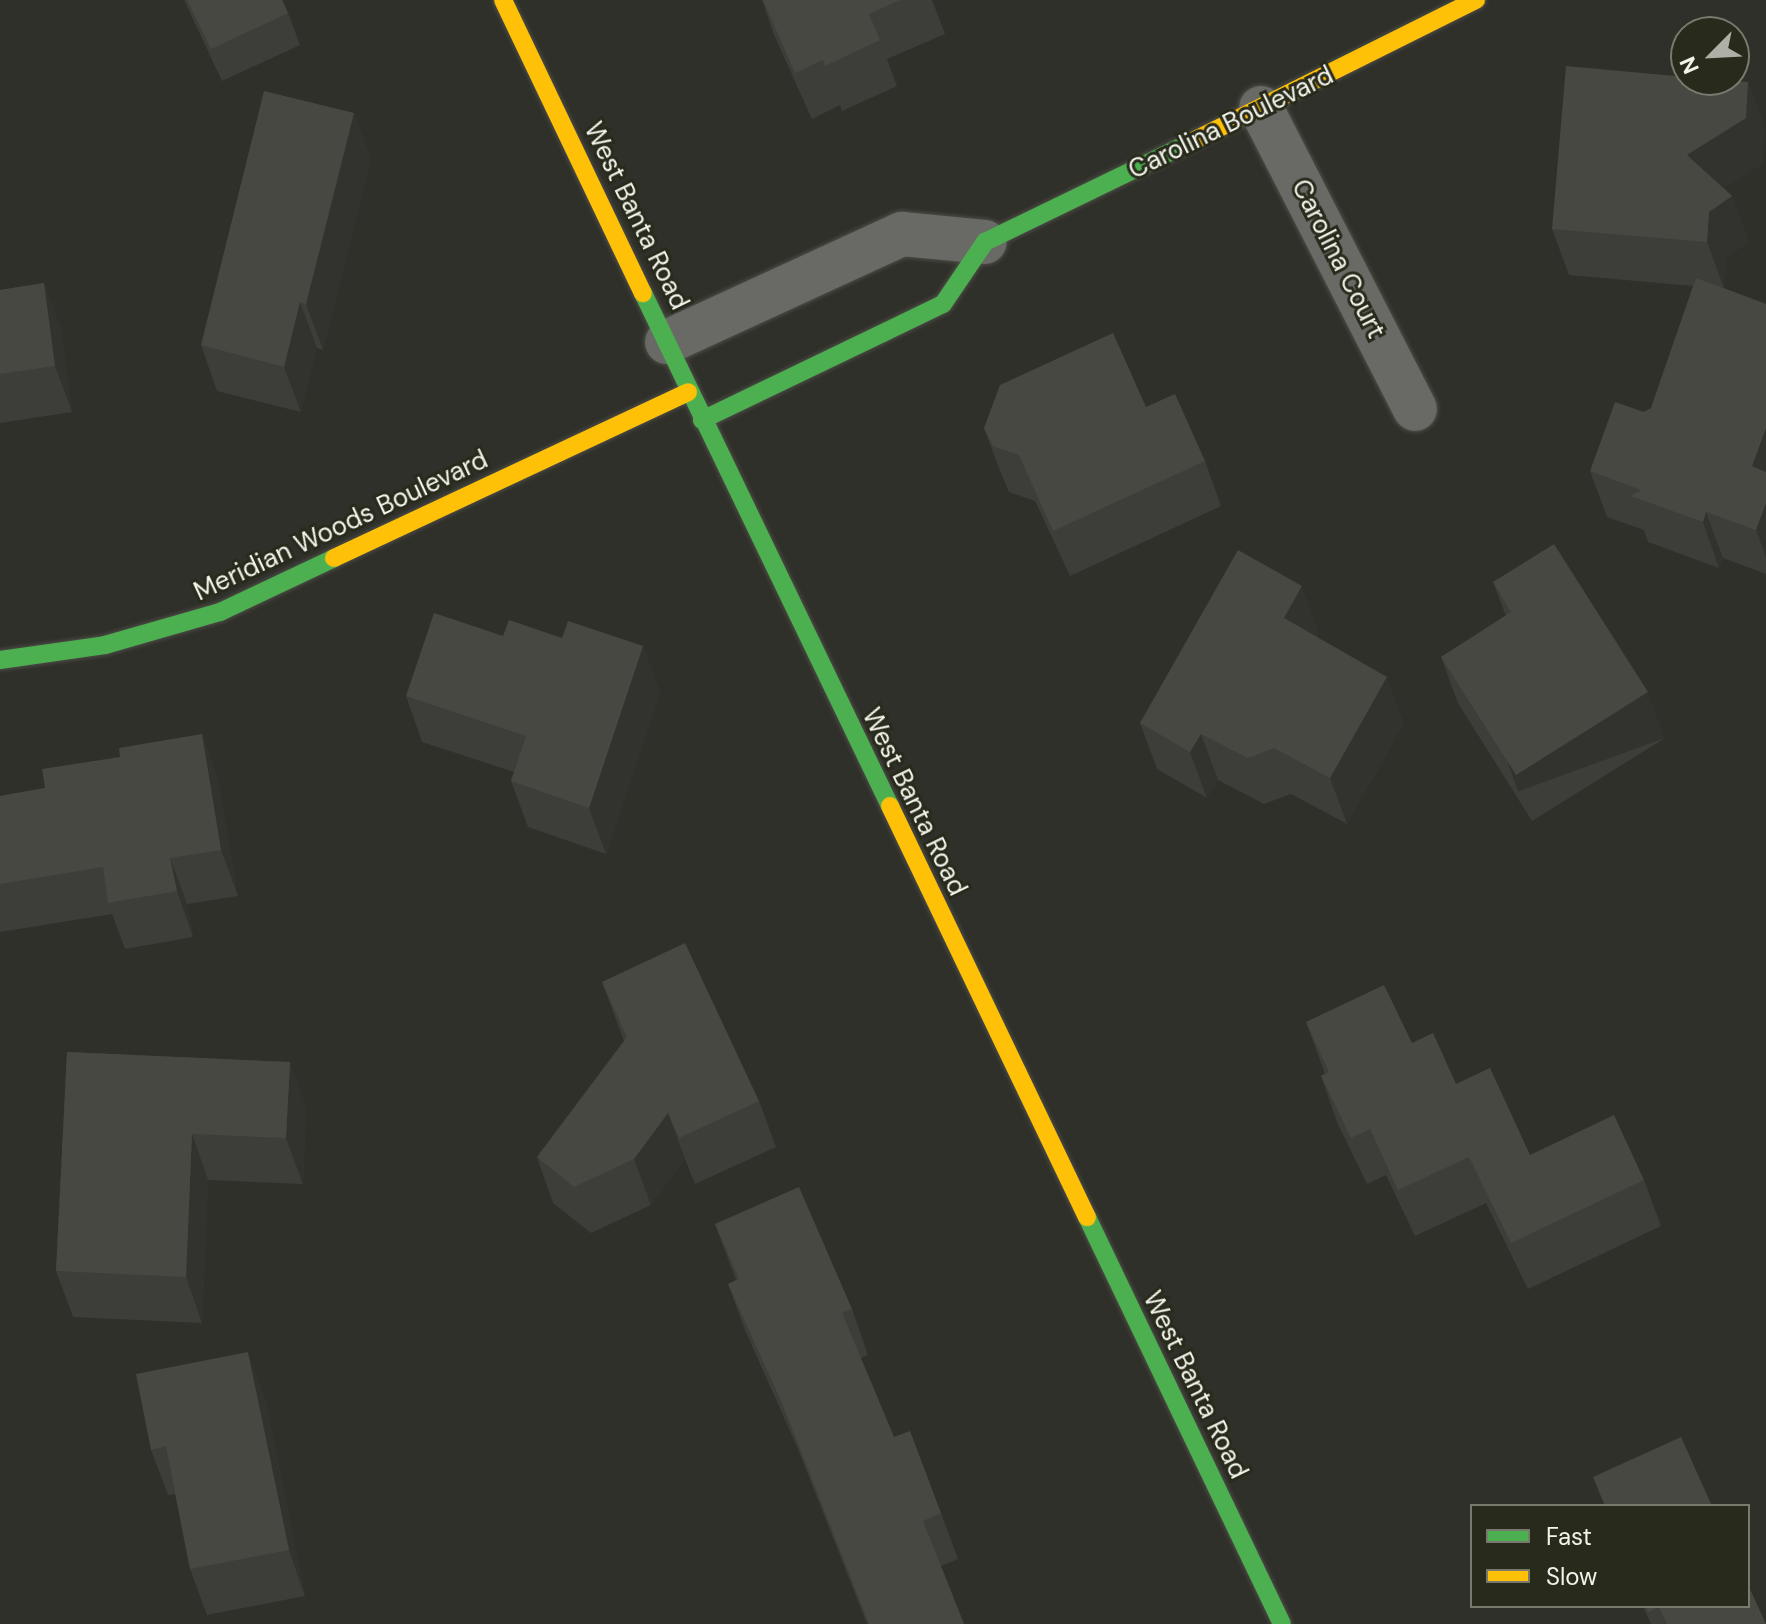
<!DOCTYPE html>
<style>
body{margin:0}
#map{position:relative;width:1766px;height:1624px;overflow:hidden;background:#30302a;font-family:"DM Sans",sans-serif}
div>[style]{position:absolute}
[style*='--x']{left:calc(var(--x)*1px);top:calc(var(--y)*1px);width:calc(var(--w)*1px);rotate:calc(var(--a)*1deg)}
.roads{filter:drop-shadow(0 0 2px #4c4c46) drop-shadow(0 0 2px #4c4c46)}
.street>*{height:44px;margin:-22px;padding:0 22px;transform-origin:22px;border-radius:22px;background:#696a65}
.fast>*{height:18px;margin:-9px;padding:0 9px;transform-origin:9px;border-radius:9px;background:#4caf50}
.slow>*{height:18px;margin:-9px;padding:0 9px;transform-origin:9px;border-radius:9px;background:#ffc107}
.wall>*{inset:0;background:#3d3e39}
.shaded-wall>*{inset:0;background:#32322e;transform-origin:0 0}
.building>*{inset:0;background:#474842}
span{translate:-50% -50%;white-space:nowrap;text-align:center;line-height:1.15;-webkit-text-stroke:6px #282a1c;paint-order:stroke}
.street-label{font-size:26px;color:#f2f3ea}
.legend{position:absolute;left:1470px;top:1504px;width:280px;height:104px;box-sizing:border-box;background:#282a1c;border:2px solid #797a6e;margin:0;padding:10px 14px;list-style:none;font-size:24px;color:#f2f3ea}
.legend li{display:flex;align-items:center;gap:16px;height:40px}
.legend b{width:40px;border:2px solid #797a6e}
.north{position:absolute;left:1670px;top:16px;width:80px;height:80px;box-sizing:border-box;background:#282a1c;border:2px solid #797a6e;border-radius:50%;rotate:246deg;font-size:22px;font-weight:700;line-height:32px;text-align:center;color:#f2f3ea}
.north::after{content:'';display:block;margin:auto;width:28px;height:36px;background:#aeafa7;clip-path:polygon(50% 0,100% 100%,50% 72%,0 100%)}
</style>
<div id="map">
<div class="roads">
<div class="street">
<div style="--x:1261;--y:108;--w:338;--a:62.9"></div>
<div style="--x:667;--y:342;--w:259;--a:-24.7"></div>
<div style="--x:902;--y:234;--w:83;--a:5.5"></div>
</div>
<div class="fast">
<div style="--x:643;--y:293;--w:569;--a:64.29"></div>
<div style="--x:702;--y:420;--w:267;--a:-25.7"></div>
<div style="--x:943;--y:304;--w:75;--a:-55.9"></div>
<div style="--x:985;--y:242;--w:236;--a:-25.9"></div>
<div style="--x:0;--y:660;--w:106;--a:-8.1"></div>
<div style="--x:105;--y:645;--w:120;--a:-16"></div>
<div style="--x:220;--y:612;--w:126;--a:-25.3"></div>
<div style="--x:1087;--y:1217;--w:451;--a:64.4"></div>
</div>
<div class="slow">
<div style="--x:503;--y:0;--w:325;--a:64.5"></div>
<div style="--x:1197;--y:139;--w:312;--a:-26.5"></div>
<div style="--x:334;--y:558;--w:391;--a:-25.1"></div>
<div style="--x:890;--y:806;--w:456;--a:64.4"></div>
</div>
</div>
<div class="wall">
<div style="clip-path:polygon(184px 0,282px 0,288px 13px,300px 45px,222px 81px)"></div>
<div style="clip-path:polygon(762px 0,932px 0,945px 34px,887px 59px,897px 86px,842px 111px,840px 105px,812px 119px,774px 35px)"></div>
<div style="clip-path:polygon(1748px 82px,1765px 128px,1762px 164px,1724px 188px,1732px 196px,1749px 242px,1726px 257px,1724px 288px,1766px 304px,1766px 574px,1723px 558px,1719px 568px,1648px 542px,1644px 530px,1607px 517px,1590px 471px,1644px 412px,1651px 408px,1693px 286px,1569px 275px,1552px 229px)"></div>
<div style="clip-path:polygon(354px 113px,371px 159px,323px 350px,317px 348px,301px 412px,217px 391px,201px 345px)"></div>
<div style="clip-path:polygon(44px 283px,61px 329px,72px 412px,0 423px,0 290px)"></div>
<div style="clip-path:polygon(1146px 407px,1205px 461px,1221px 506px,1070px 576px,1035px 501px,1009px 492px,1001px 473px,984px 428px)"></div>
<div style="clip-path:polygon(1493px 582px,1665px 738px,1532px 821px,1458px 703px,1441px 657px,1506px 616px)"></div>
<div style="clip-path:polygon(1319px 632px,1316px 637px,1404px 723px,1347px 824px,1291px 794px,1264px 804px,1218px 780px,1207px 798px,1157px 769px,1140px 723px)"></div>
<div style="clip-path:polygon(503px 636px,562px 638px,643px 646px,660px 692px,606px 854px,528px 827px,511px 781px,514px 772px,422px 742px,406px 696px)"></div>
<div style="clip-path:polygon(202px 734px,218px 780px,238px 896px,187px 904px,193px 937px,125px 949px,112px 914px,0 932px,0 796px,45px 788px,120px 757px)"></div>
<div style="clip-path:polygon(602px 982px,759px 1101px,776px 1147px,695px 1184px,685px 1159px,651px 1205px,591px 1233px,553px 1203px,537px 1157px,624px 1041px)"></div>
<div style="clip-path:polygon(1306px 1022px,1412px 1043px,1456px 1084px,1530px 1155px,1644px 1180px,1661px 1226px,1528px 1289px,1486px 1203px,1415px 1236px,1386px 1175px,1367px 1184px,1337px 1122px,1321px 1076px,1325px 1074px)"></div>
<div style="clip-path:polygon(67px 1052px,290px 1062px,306px 1108px,303px 1184px,208px 1180px,202px 1323px,73px 1317px,56px 1271px)"></div>
<div style="clip-path:polygon(715px 1224px,852px 1309px,868px 1355px,861px 1358px,894px 1437px,941px 1513px,958px 1559px,941px 1566px,964px 1624px,867px 1624px,798px 1449px,745px 1330px,728px 1284px,736px 1280px)"></div>
<div style="clip-path:polygon(265px 1398px,305px 1596px,207px 1615px,190px 1569px,175px 1494px,168px 1495px,151px 1450px)"></div>
<div style="clip-path:polygon(1643px 1606px,1748px 1606px,1766px 1624px,1651px 1624px)"></div>
</div>
<div class="shaded-wall">
<div style="clip-path:polygon(1748px 82px,1765px 128px,1762px 164px,1704px 201px,1687px 155px)"></div>
<div style="clip-path:polygon(354px 113px,371px 159px,323px 350px,306px 304px)"></div>
<div style="clip-path:polygon(1732px 196px,1749px 242px,1726px 257px,1724px 288px,1707px 242px,1709px 212px)"></div>
<div style="clip-path:polygon(44px 283px,61px 329px,72px 412px,55px 366px)"></div>
<div style="clip-path:polygon(300px 302px,317px 348px,301px 412px,284px 367px)"></div>
<div style="clip-path:polygon(1766px 428px,1766px 557px,1756px 530px,1752px 466px)"></div>
<div style="clip-path:polygon(1706px 512px,1723px 558px,1719px 568px,1703px 522px)"></div>
<div style="clip-path:polygon(1302px 586px,1319px 632px,1300px 664px,1284px 618px)"></div>
<div style="clip-path:polygon(643px 646px,660px 692px,606px 854px,589px 808px)"></div>
<div style="clip-path:polygon(1387px 677px,1404px 723px,1347px 824px,1330px 778px)"></div>
<div style="left:1648px;top:692px;width:49px;height:156px;rotate:70deg"></div>
<div style="clip-path:polygon(202px 734px,218px 780px,238px 896px,221px 850px)"></div>
<div style="clip-path:polygon(1201px 734px,1218px 780px,1207px 798px,1190px 752px)"></div>
<div style="clip-path:polygon(170px 858px,187px 904px,193px 937px,177px 891px)"></div>
<div style="clip-path:polygon(290px 1062px,306px 1108px,303px 1184px,286px 1138px)"></div>
<div style="clip-path:polygon(668px 1113px,685px 1159px,651px 1205px,634px 1159px)"></div>
<div style="clip-path:polygon(192px 1134px,208px 1180px,202px 1323px,186px 1277px)"></div>
<div style="clip-path:polygon(248px 1352px,265px 1398px,305px 1596px,289px 1550px)"></div>
</div>
<div class="building">
<div style="clip-path:polygon(187px 0,282px 0,288px 13px,211px 49px)"></div>
<div style="clip-path:polygon(763px 0,900px 0,869px 14px,880px 40px,825px 66px,823px 60px,795px 73px)"></div>
<div style="clip-path:polygon(1566px 66px,1686px 77px,1686px 80px,1721px 80px,1748px 82px,1746px 118px,1687px 155px,1732px 196px,1709px 212px,1707px 242px,1552px 229px)"></div>
<div style="clip-path:polygon(264px 91px,354px 113px,306px 304px,300px 302px,284px 367px,201px 345px)"></div>
<div style="clip-path:polygon(1696px 278px,1766px 304px,1766px 428px,1752px 466px,1766px 472px,1766px 503px,1756px 530px,1706px 512px,1703px 522px,1631px 496px,1641px 490px,1590px 471px,1615px 402px,1644px 412px,1651px 408px)"></div>
<div style="clip-path:polygon(44px 283px,55px 366px,0 374px,0 290px)"></div>
<div style="clip-path:polygon(1113px 333px,1146px 407px,1175px 394px,1205px 461px,1053px 531px,1019px 455px,993px 446px,984px 428px,1000px 385px)"></div>
<div style="clip-path:polygon(1554px 544px,1648px 692px,1516px 775px,1441px 657px,1511px 612px,1493px 582px)"></div>
<div style="clip-path:polygon(1238px 550px,1302px 586px,1284px 618px,1387px 677px,1330px 778px,1274px 748px,1248px 758px,1201px 734px,1190px 752px,1140px 723px)"></div>
<div style="clip-path:polygon(434px 613px,503px 636px,509px 620px,562px 638px,568px 621px,643px 646px,589px 808px,511px 781px,526px 736px,406px 696px)"></div>
<div style="clip-path:polygon(202px 734px,221px 850px,170px 858px,177px 891px,108px 903px,103px 867px,0 884px,0 796px,45px 788px,42px 769px,120px 757px,119px 748px)"></div>
<div style="clip-path:polygon(685px 943px,759px 1101px,679px 1138px,668px 1113px,634px 1159px,574px 1187px,537px 1157px,627px 1037px,602px 982px)"></div>
<div style="clip-path:polygon(1384px 985px,1412px 1043px,1433px 1033px,1456px 1084px,1490px 1068px,1530px 1155px,1614px 1115px,1644px 1180px,1511px 1243px,1469px 1157px,1398px 1190px,1370px 1129px,1351px 1138px,1321px 1076px,1329px 1072px,1306px 1022px)"></div>
<div style="clip-path:polygon(67px 1052px,290px 1062px,286px 1138px,192px 1134px,186px 1277px,56px 1271px)"></div>
<div style="clip-path:polygon(799px 1187px,852px 1309px,842px 1313px,894px 1437px,910px 1431px,941px 1513px,923px 1521px,964px 1624px,869px 1624px,782px 1403px,728px 1284px,739px 1279px,715px 1224px)"></div>
<div style="clip-path:polygon(248px 1352px,289px 1550px,190px 1569px,166px 1446px,151px 1450px,136px 1374px)"></div>
<div style="clip-path:polygon(1681px 1437px,1712px 1506px,1605px 1506px,1593px 1477px)"></div>
<div style="clip-path:polygon(1748px 1585px,1766px 1624px,1667px 1624px,1659px 1607px,1648px 1612px,1645px 1606px,1748px 1606px)"></div>
</div>
<div class="street-label">
<span style="left:1231px;top:123px;rotate:-26deg">Carolina Boulevard</span>
<span style="left:636px;top:216px;rotate:64deg">West Banta Road</span>
<span style="left:1338px;top:259px;rotate:63deg">Carolina Court</span>
<span style="left:341px;top:526px;rotate:-25deg">Meridian Woods Boulevard</span>
<span style="left:914px;top:802px;rotate:64deg">West Banta Road</span>
<span style="left:1195px;top:1385px;rotate:64deg">West Banta Road</span>
</div>
<ul class="legend">
<li><b style="height:10px;background:#4caf50"></b>Fast</li>
<li><b style="height:10px;background:#ffc107"></b>Slow</li>
</ul>
<div class="north">N</div>
</div>
